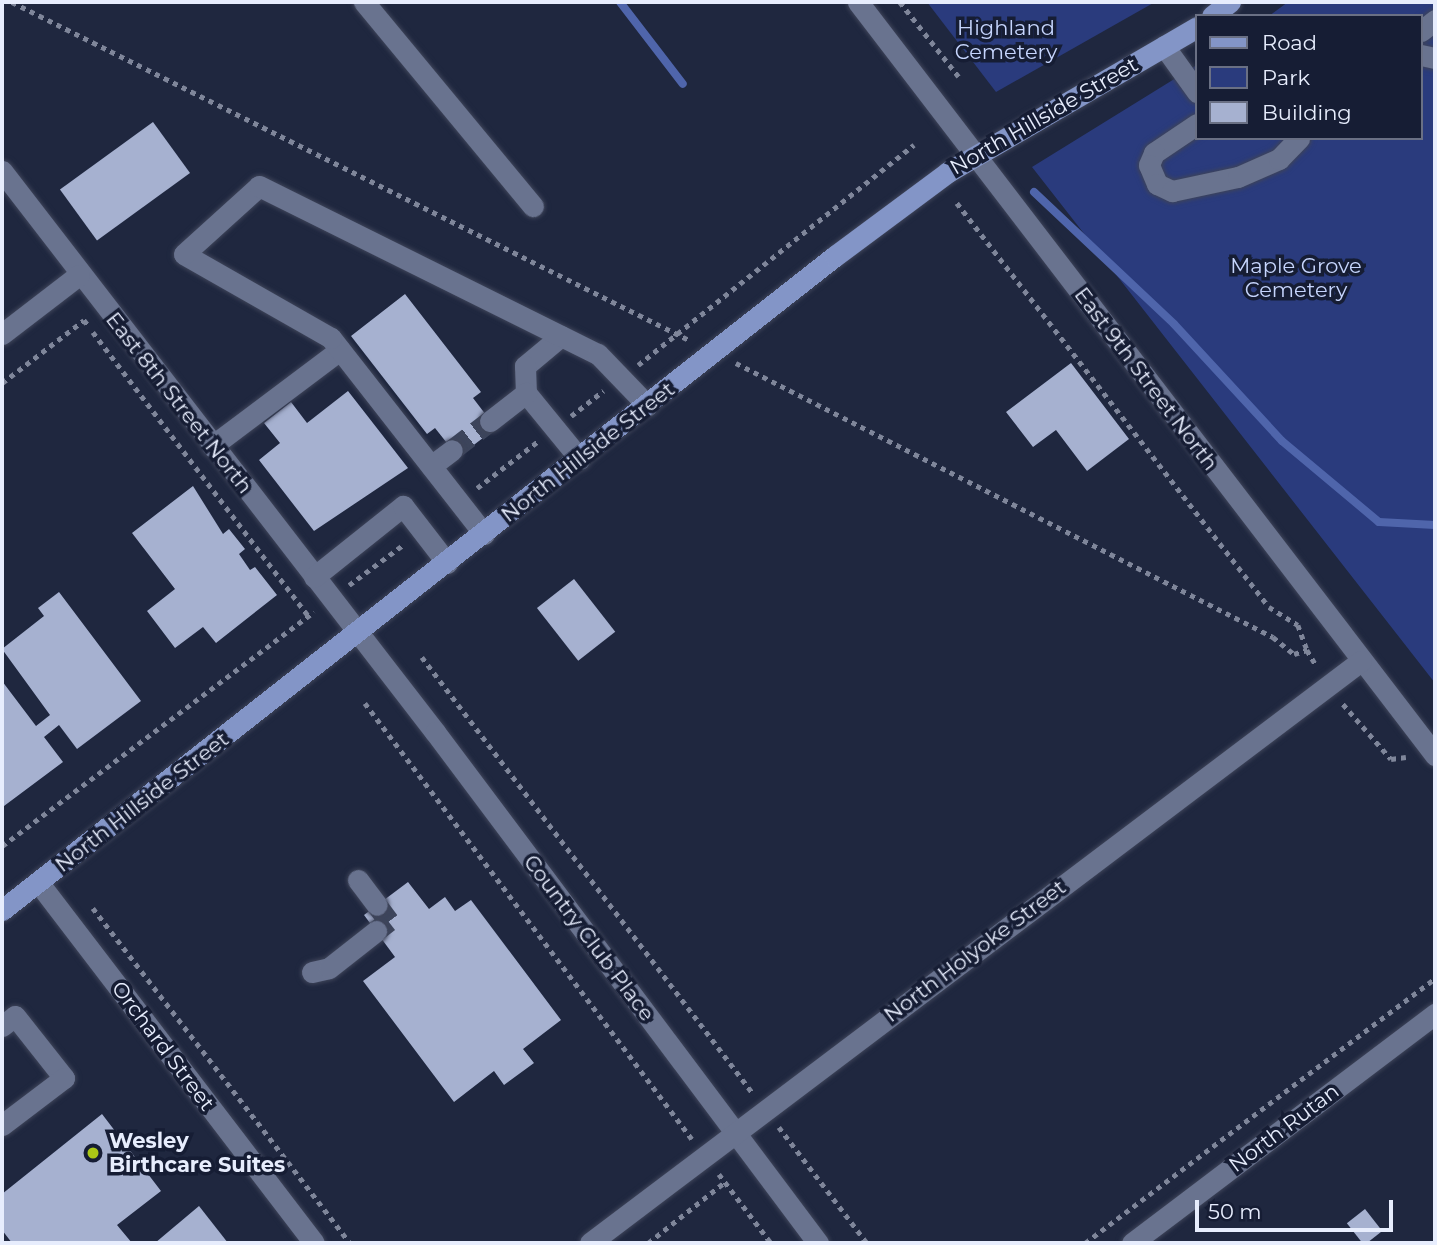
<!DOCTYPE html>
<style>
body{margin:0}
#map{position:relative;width:1437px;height:1245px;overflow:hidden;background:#1f273f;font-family:Montserrat,sans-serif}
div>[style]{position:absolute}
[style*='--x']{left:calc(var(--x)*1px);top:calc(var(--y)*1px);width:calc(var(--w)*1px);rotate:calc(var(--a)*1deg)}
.green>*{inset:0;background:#2a3b7d}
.stream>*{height:8px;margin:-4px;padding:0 4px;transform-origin:4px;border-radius:4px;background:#4f65ab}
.building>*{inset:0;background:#a6b1d0;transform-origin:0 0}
.minor-tunnel>*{height:21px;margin-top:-10.5px;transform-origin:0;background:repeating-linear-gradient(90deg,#3d455c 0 21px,transparent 0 31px)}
.path>*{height:4.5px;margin-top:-2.25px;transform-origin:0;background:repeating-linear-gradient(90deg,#7f869a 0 5px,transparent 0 10px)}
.roads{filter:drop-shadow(0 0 2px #3e4459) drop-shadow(0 0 2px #3e4459)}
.minor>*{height:21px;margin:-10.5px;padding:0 10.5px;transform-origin:10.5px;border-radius:10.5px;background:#69738f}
.major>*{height:21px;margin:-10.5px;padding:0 10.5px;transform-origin:10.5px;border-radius:10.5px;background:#8395c7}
.dots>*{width:19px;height:19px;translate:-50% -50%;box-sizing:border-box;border:4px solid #161d34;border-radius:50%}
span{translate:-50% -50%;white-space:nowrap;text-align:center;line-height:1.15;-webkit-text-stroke:7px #161d34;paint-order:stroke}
.park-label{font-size:21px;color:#c6d5fd}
.street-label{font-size:21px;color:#e7edfd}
.poi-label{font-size:21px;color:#e7edfd;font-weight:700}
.left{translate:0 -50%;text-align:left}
.frame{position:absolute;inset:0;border:4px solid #e7edfd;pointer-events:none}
.legend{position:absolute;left:1195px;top:14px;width:228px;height:126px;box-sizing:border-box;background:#161d34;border:2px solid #6a7084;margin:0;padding:9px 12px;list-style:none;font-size:21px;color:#e7edfd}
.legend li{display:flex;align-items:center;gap:14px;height:35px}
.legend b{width:35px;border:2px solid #6a7084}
.scale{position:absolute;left:1195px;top:1200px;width:198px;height:32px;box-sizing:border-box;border:4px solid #e7edfd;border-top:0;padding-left:9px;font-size:21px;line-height:24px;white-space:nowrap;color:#e7edfd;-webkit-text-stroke:5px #161d34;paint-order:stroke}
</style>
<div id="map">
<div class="green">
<div style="clip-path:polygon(927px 2px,1155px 2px,996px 92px)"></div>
<div style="clip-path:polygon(1288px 2px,1435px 2px,1435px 683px,1032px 167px,1197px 65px,1197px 138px,1421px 138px,1421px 16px,1269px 16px)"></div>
</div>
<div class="stream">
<div style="--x:620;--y:2;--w:103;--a:52.5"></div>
<div style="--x:1034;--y:192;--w:192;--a:43.3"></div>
<div style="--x:1174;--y:324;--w:159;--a:47.3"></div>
<div style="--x:1282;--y:441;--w:126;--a:39.9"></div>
<div style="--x:1379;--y:522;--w:56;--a:3.1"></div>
</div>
<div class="building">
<div style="left:153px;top:122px;width:63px;height:115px;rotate:54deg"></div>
<div style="clip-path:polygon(405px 294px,481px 392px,473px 398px,496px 428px,458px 457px,435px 428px,427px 434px,351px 336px)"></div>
<div style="clip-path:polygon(1071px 363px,1129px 439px,1087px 471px,1056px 430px,1033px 447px,1006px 412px)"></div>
<div style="clip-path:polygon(348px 391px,408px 468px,314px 531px,259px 460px,280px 443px,264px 423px,291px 402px,307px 423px)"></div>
<div style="clip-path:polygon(193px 486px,223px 534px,229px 529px,245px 549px,239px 554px,250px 570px,255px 567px,277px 595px,216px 643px,203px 627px,175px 648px,147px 611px,175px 589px,132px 533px)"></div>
<div style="left:574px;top:579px;width:67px;height:47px;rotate:52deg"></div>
<div style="clip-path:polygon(59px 592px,141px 701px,77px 749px,59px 725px,44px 737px,63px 762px,4px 806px,2px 681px,36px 726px,50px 715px,2px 649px,44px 616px,38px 608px)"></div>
<div style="clip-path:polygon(408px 882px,429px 909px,445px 897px,455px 911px,471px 900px,561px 1020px,523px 1049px,534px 1063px,504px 1085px,494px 1071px,454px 1102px,363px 981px,395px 957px,364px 915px)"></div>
<div style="clip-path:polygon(102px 1114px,161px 1191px,117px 1225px,132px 1243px,12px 1243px,2px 1230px,2px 1194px)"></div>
<div style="clip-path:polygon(199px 1206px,228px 1243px,155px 1243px)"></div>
<div style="left:1365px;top:1209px;width:28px;height:23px;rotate:52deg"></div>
</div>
<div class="minor-tunnel">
<div style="--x:452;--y:450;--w:48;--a:-37.3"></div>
<div style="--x:376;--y:931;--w:16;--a:-38"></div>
<div style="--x:389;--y:921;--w:20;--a:-127"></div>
</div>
<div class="path">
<div style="--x:12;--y:2;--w:759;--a:26.53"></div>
<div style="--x:900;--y:2;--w:95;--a:51.8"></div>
<div style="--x:957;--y:203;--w:510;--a:52.32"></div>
<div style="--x:1269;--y:607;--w:34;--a:32"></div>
<div style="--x:1298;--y:625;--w:27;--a:70"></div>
<div style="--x:93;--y:332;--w:355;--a:52.8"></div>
<div style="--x:736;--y:363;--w:603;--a:27.03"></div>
<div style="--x:1273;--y:637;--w:27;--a:39"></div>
<div style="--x:1294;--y:654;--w:14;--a:-17"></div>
<div style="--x:1307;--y:650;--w:17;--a:59"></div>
<div style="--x:638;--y:365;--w:353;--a:-38.6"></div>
<div style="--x:2;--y:383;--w:103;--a:-37.5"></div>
<div style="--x:84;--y:320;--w:6;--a:51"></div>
<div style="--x:571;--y:416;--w:41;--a:-38"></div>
<div style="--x:477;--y:488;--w:76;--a:-37.5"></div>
<div style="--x:349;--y:585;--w:67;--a:-36.5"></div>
<div style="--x:422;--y:657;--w:546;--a:52.82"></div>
<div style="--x:365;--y:703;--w:545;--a:53.13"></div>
<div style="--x:1343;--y:704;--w:73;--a:48.9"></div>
<div style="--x:1391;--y:759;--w:15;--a:-8"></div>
<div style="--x:2;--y:846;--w:390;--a:-36.9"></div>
<div style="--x:93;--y:908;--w:422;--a:52.5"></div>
<div style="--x:779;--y:1127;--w:146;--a:52.8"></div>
<div style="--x:719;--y:1174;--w:86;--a:53"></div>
<div style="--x:648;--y:1243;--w:98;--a:-38.4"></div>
<div style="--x:1085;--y:1243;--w:439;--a:-37.1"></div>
</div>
<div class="roads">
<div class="minor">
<div style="--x:364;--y:2;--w:265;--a:50.4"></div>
<div style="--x:858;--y:2;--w:949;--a:52.54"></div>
<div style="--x:1421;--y:31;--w:18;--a:-38"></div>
<div style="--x:1164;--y:46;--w:57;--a:54.3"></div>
<div style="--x:1421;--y:55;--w:14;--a:12"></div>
<div style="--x:1197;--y:124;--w:52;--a:146"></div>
<div style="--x:1154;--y:153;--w:13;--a:113"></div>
<div style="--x:1149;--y:165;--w:21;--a:67"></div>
<div style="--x:1157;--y:184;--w:17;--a:25"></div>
<div style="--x:1172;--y:191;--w:67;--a:-12"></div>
<div style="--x:1238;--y:177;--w:45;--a:-23.7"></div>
<div style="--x:1279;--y:159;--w:29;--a:-46"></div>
<div style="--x:2;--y:171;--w:709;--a:52.34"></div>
<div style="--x:435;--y:732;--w:639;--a:53.15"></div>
<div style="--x:2;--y:334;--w:97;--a:-37.5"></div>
<div style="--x:561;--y:336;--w:47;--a:140.2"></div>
<div style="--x:525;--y:366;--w:27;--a:88"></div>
<div style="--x:526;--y:393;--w:85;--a:50.7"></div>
<div style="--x:490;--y:421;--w:46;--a:-37.9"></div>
<div style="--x:212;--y:446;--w:160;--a:-36.9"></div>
<div style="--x:431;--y:466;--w:26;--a:-37"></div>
<div style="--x:484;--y:534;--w:249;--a:-128"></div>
<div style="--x:331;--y:338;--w:169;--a:-150.3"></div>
<div style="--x:184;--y:254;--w:101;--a:-42.2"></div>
<div style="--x:259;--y:186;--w:378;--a:26.4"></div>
<div style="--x:598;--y:354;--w:71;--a:46.1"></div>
<div style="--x:314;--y:577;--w:114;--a:-38.6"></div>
<div style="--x:403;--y:506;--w:72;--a:52.3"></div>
<div style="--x:358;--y:880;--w:31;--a:53"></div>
<div style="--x:38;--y:882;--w:454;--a:52.6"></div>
<div style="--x:312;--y:972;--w:17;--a:-13"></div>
<div style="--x:329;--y:968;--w:60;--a:-38.2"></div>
<div style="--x:2;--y:1026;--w:16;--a:-38"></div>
<div style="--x:15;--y:1016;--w:79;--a:51.7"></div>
<div style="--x:64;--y:1078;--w:78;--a:142.8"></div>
<div style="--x:590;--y:1243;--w:966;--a:-37.05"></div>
<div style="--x:1132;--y:1243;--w:380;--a:-37.1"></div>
</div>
<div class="major">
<div style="--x:1212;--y:16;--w:23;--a:-38"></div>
<div style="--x:2;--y:910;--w:1059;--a:-38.14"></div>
<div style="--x:835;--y:256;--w:141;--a:-36.6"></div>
<div style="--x:948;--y:172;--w:288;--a:-30.2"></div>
</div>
</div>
<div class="dots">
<div style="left:93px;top:1153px;background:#abc716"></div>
</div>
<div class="park-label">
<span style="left:1006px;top:40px">Highland<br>Cemetery</span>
<span style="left:1296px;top:278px">Maple Grove<br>Cemetery</span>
</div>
<div class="street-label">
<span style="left:1044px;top:116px;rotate:-30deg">North Hillside Street</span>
<span style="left:1146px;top:379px;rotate:53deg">East 9th Street North</span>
<span style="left:179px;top:403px;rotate:52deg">East 8th Street North</span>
<span style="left:588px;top:452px;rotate:-38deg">North Hillside Street</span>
<span style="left:142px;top:802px;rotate:-38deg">North Hillside Street</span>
<span style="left:589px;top:938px;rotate:53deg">Country Club Place</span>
<span style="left:975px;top:951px;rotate:-37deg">North Holyoke Street</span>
<span style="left:163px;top:1046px;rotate:53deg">Orchard Street</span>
<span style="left:1284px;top:1128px;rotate:-37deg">North Rutan</span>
</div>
<div class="poi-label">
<span class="left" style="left:109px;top:1153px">Wesley<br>Birthcare Suites</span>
</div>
<div class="frame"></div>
<ul class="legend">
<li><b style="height:9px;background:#8395c7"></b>Road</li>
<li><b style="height:19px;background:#2a3b7d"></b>Park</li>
<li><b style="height:19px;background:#a6b1d0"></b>Building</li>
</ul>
<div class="scale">50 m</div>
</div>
